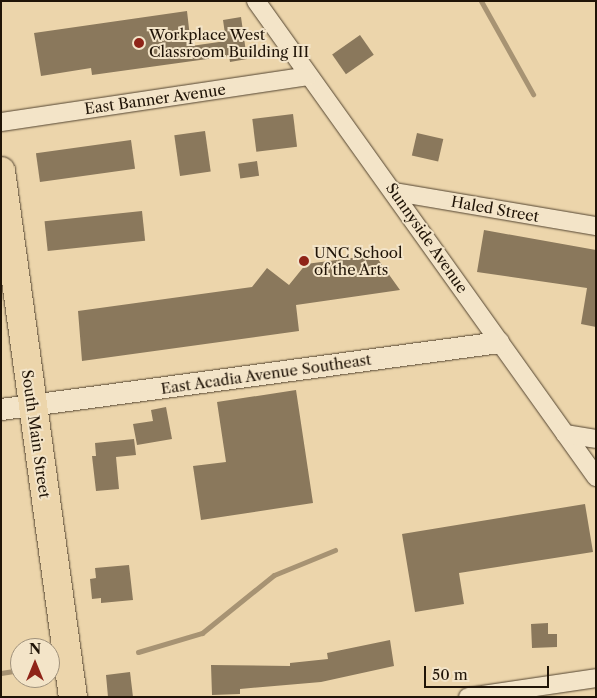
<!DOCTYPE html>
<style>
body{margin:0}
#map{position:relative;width:597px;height:698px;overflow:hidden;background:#ecd5ab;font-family:"Libre Caslon Text",serif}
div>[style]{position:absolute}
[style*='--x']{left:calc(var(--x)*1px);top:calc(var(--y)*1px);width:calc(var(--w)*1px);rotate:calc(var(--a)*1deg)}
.stream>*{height:5px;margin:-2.5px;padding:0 2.5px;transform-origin:2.5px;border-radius:2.5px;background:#a79373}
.building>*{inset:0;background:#8a785c;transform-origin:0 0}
.roads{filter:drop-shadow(0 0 1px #534430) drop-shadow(0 0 1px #534430)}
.minor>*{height:18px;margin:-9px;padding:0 9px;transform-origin:9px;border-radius:9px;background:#f3e4c8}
.tertiary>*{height:21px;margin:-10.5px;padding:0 10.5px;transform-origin:10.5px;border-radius:10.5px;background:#f3e4c8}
.primary>*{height:28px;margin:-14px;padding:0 14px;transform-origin:14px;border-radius:14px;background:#ecd5ab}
.dots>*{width:14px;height:14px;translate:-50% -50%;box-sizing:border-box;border:2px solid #f3e4c8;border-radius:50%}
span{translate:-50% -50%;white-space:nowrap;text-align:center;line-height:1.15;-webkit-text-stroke:4px #f3e4c8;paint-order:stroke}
.poi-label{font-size:15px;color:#201407}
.left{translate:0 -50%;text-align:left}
.street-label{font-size:15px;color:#201407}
.frame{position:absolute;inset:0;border:2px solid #201407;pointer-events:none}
.north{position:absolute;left:10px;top:638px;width:50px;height:50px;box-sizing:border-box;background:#f3e4c8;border:1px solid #9f917b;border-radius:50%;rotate:0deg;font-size:14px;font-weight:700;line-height:20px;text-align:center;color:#201407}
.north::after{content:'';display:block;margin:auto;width:18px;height:22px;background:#8f2418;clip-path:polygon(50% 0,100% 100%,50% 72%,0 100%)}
.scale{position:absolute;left:424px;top:666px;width:125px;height:22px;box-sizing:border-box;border:2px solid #201407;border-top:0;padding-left:6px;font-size:15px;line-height:18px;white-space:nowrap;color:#201407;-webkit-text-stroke:4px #f3e4c8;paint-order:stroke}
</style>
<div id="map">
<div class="stream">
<div style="--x:481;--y:1;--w:107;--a:60.8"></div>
<div style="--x:138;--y:652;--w:67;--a:-16.5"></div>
<div style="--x:202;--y:633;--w:92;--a:-38.9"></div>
<div style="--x:274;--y:575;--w:66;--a:-22.3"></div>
<div style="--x:1;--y:673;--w:19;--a:-9"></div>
</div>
<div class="building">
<div style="clip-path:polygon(187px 11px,191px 46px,226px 41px,223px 20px,241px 17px,247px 59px,230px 62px,229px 56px,92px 75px,91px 68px,41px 76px,34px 33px)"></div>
<div style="left:360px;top:35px;width:24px;height:34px;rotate:55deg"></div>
<div style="left:293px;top:114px;width:33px;height:41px;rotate:83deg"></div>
<div style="left:205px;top:131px;width:41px;height:31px;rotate:82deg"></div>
<div style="left:417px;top:133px;width:27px;height:23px;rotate:13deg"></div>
<div style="left:131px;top:140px;width:29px;height:96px;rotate:82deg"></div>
<div style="left:257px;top:161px;width:15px;height:19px;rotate:82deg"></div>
<div style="left:142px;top:211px;width:30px;height:98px;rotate:84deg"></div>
<div style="clip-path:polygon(484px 230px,596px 250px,596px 327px,581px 324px,587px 288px,477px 272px)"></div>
<div style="clip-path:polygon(375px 255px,400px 290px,296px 305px,299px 331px,82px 361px,78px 311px,252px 287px,267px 268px,289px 285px,306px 264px)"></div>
<div style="clip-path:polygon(296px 390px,313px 503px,201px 520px,193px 466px,226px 462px,217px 402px)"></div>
<div style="clip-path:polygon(166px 407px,172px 439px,137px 445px,133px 424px,153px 421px,151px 410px)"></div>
<div style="clip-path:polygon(134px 439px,136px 455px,116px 457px,119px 489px,96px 491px,92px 456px,96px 456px,95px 443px)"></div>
<div style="clip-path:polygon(585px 504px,593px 552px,459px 573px,464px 604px,415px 612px,402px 534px)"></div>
<div style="clip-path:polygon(129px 565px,133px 600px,101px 603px,101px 598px,92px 599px,90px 579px,96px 578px,95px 568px)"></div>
<div style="clip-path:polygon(548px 623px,548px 634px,557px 634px,557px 647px,532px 648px,531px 624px)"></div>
<div style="clip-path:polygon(390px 640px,394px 666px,321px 682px,240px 689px,240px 694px,212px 695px,211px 665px,290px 666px,290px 663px,328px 659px,327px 653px)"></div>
<div style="clip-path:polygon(130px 672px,133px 697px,108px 697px,106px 675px)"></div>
</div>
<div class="roads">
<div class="minor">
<div style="--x:256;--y:1;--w:585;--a:54.46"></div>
<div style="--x:1;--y:122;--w:310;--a:-8.5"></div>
<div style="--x:395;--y:192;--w:204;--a:9.6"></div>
<div style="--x:565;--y:434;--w:31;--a:9"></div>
<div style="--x:468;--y:697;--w:129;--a:-8.4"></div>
</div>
<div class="tertiary">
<div style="--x:1;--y:409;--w:502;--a:-7.66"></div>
</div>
<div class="primary">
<div style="--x:1;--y:171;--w:531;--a:82.21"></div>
</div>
</div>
<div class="dots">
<div style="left:139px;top:43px;background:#8f2418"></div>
<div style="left:304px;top:261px;background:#8f2418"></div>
</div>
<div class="poi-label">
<span class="left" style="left:149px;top:43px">Workplace West<br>Classroom Building III</span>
<span class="left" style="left:314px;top:261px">UNC School<br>of the Arts</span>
</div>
<div class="street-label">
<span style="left:155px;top:99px;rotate:-8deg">East Banner Avenue</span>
<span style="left:495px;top:209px;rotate:10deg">Haled Street</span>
<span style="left:427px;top:238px;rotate:55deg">Sunnyside Avenue</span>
<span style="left:266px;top:374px;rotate:-8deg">East Acadia Avenue Southeast</span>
<span style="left:36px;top:434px;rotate:82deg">South Main Street</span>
</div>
<div class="frame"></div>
<div class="north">N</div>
<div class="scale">50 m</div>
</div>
